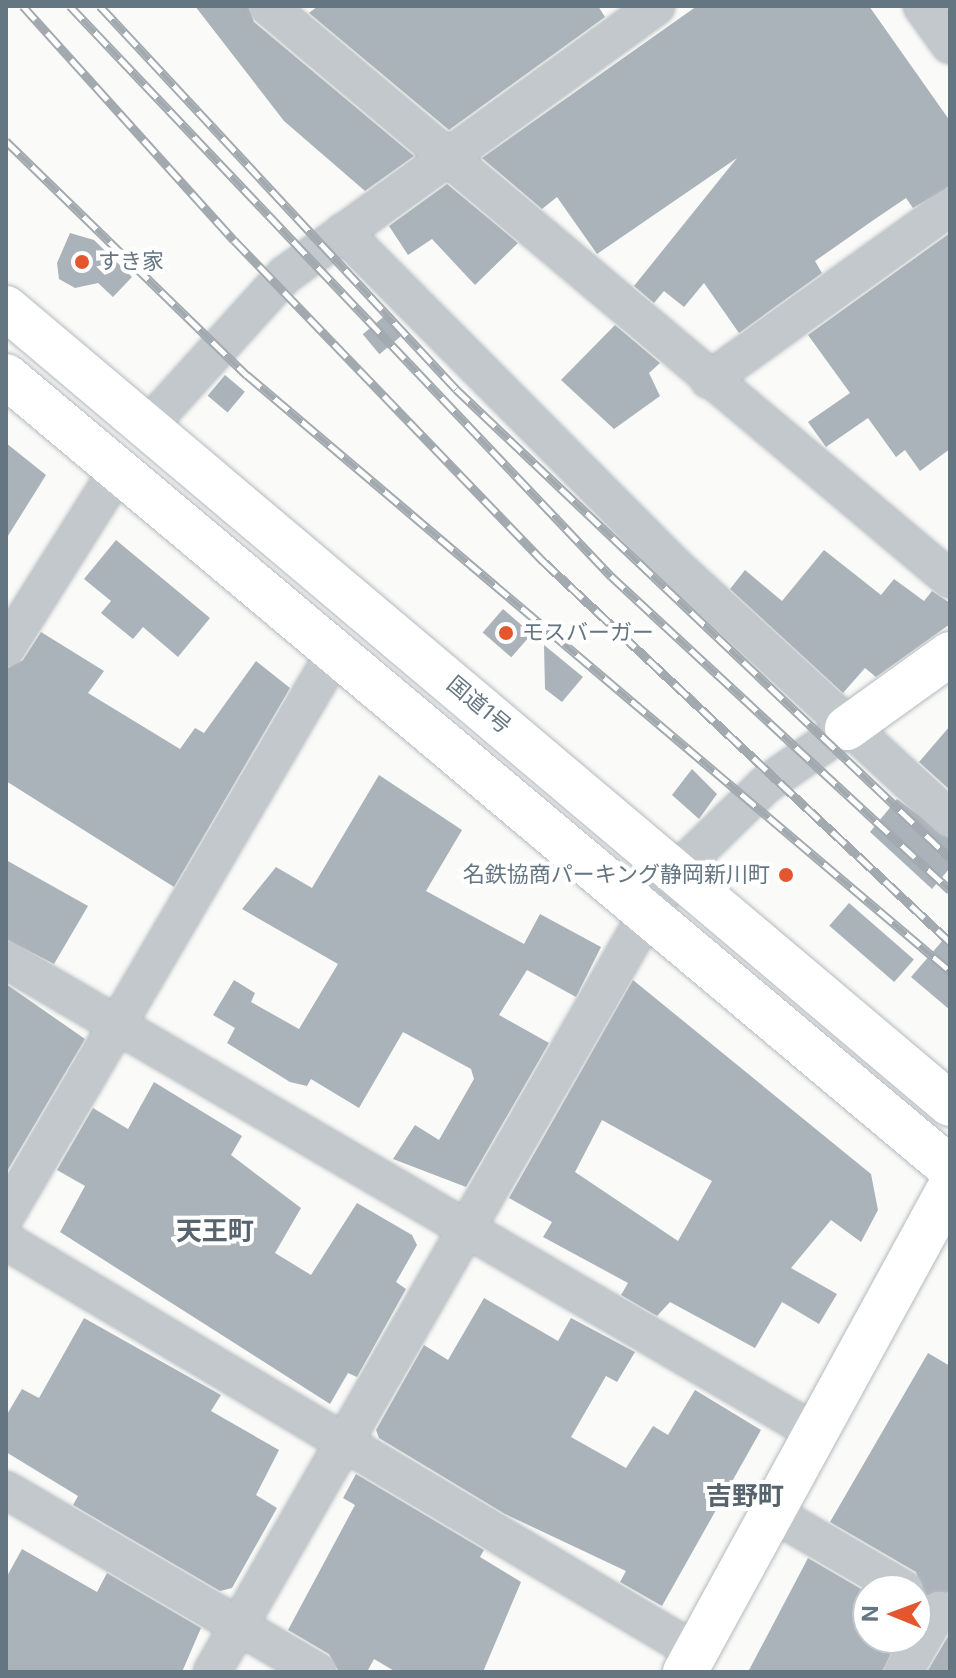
<!DOCTYPE html>
<meta charset="utf-8">
<style>
body{margin:0}
#map{position:relative;width:956px;height:1678px;overflow:hidden;background:#fafaf8;font-family:Inter,"Noto Sans JP",sans-serif}
div>[style]{position:absolute}
[style*='--x']{left:calc(var(--x)*1px);top:calc(var(--y)*1px);width:calc(var(--w)*1px);rotate:calc(var(--a)*1deg)}
.building>*{inset:0;background:#aab3b9;transform-origin:0 0}
.roads{filter:drop-shadow(0 0 2px #b3babf) drop-shadow(0 0 2px #b3babf)}
.street>*{height:36px;margin:-18px;padding:0 18px;transform-origin:18px;border-radius:18px;background:#c3c8cc}
.secondary>*{height:44px;margin:-22px;padding:0 22px;transform-origin:22px;border-radius:22px;background:#fff}
.highway>*{height:44px;margin:-22px;padding:0 22px;transform-origin:22px;border-radius:22px;background:#fff}
.rail>*{height:9px;margin-top:-4.5px;transform-origin:0;background:repeating-linear-gradient(90deg,#fff 0 18px,#a2aab0 0 36px);box-sizing:border-box;border-block:2px solid #a2aab0}
.dots>*{width:22px;height:22px;translate:-50% -50%;box-sizing:border-box;border:4px solid #fff;border-radius:50%}
span{translate:-50% -50%;white-space:nowrap;text-align:center;line-height:1.15;-webkit-text-stroke:8px #fff;paint-order:stroke}
.poi-label{font-size:22px;color:#657683}
.left{translate:0 -50%;text-align:left}
.right{translate:-100% -50%;text-align:right}
.street-label{font-size:22px;color:#657683}
.quarter-label{font-size:26px;color:#57646e;font-weight:700}
.frame{position:absolute;inset:0;border:8px solid #657683;pointer-events:none}
.north{position:absolute;left:852px;top:1574px;width:80px;height:80px;box-sizing:border-box;background:#fff;border:2px solid #c1c8cd;border-radius:50%;rotate:271deg;font-size:22px;font-weight:700;line-height:32px;text-align:center;color:#657683}
.north::after{content:'';display:block;margin:auto;width:28px;height:36px;background:#e4572e;clip-path:polygon(50% 0,100% 100%,50% 72%,0 100%)}
</style>
<div id="map">
<div class="building">
<div style="clip-path:polygon(195px 6px,248px 6px,254px 22px,414px 156px,365px 191px,284px 121px)"></div>
<div style="clip-path:polygon(318px 6px,598px 6px,605px 17px,449px 130px,309px 13px)"></div>
<div style="clip-path:polygon(697px 6px,869px 6px,950px 121px,950px 186px,913px 208px,906px 198px,875px 219px,815px 261px,822px 273px,739px 333px,704px 283px,684px 307px,664px 291px,654px 303px,634px 286px,737px 158px,597px 254px,557px 197px,542px 209px,482px 158px)"></div>
<div style="clip-path:polygon(447px 184px,518px 243px,475px 285px,432px 239px,408px 255px,389px 226px)"></div>
<div style="clip-path:polygon(70px 233px,94px 240px,132px 277px,113px 297px,98px 283px,75px 288px,59px 279px,57px 263px)"></div>
<div style="clip-path:polygon(950px 233px,950px 449px,920px 471px,905px 450px,896px 457px,868px 418px,826px 447px,808px 422px,850px 393px,808px 335px)"></div>
<div style="left:388px;top:313px;width:26px;height:33px;rotate:50deg"></div>
<div style="clip-path:polygon(615px 325px,660px 363px,649px 373px,660px 396px,614px 429px,561px 380px)"></div>
<div style="left:225px;top:375px;width:26px;height:27px;rotate:40deg"></div>
<div style="clip-path:polygon(6px 443px,46px 475px,6px 539px)"></div>
<div style="clip-path:polygon(116px 540px,210px 618px,178px 657px,143px 627px,133px 639px,101px 613px,111px 601px,84px 579px)"></div>
<div style="clip-path:polygon(824px 550px,881px 595px,894px 579px,924px 601px,932px 591px,950px 603px,950px 624px,876px 677px,865px 668px,843px 693px,730px 589px,745px 570px,782px 601px)"></div>
<div style="left:503px;top:609px;width:38px;height:31px;rotate:41deg"></div>
<div style="clip-path:polygon(41px 632px,104px 671px,88px 693px,180px 749px,195px 728px,204px 733px,256px 661px,290px 688px,174px 887px,6px 781px,6px 669px,23px 660px)"></div>
<div style="clip-path:polygon(544px 645px,583px 677px,562px 702px,545px 689px)"></div>
<div style="clip-path:polygon(950px 726px,950px 790px,919px 762px)"></div>
<div style="clip-path:polygon(692px 769px,717px 794px,699px 819px,672px 795px)"></div>
<div style="clip-path:polygon(379px 775px,462px 830px,426px 891px,524px 944px,540px 914px,601px 947px,576px 997px,527px 970px,499px 1015px,549px 1043px,466px 1187px,393px 1159px,415px 1125px,439px 1140px,474px 1079px,471px 1069px,403px 1032px,359px 1108px,311px 1079px,307px 1086px,290px 1082px,227px 1043px,235px 1028px,213px 1015px,234px 980px,255px 993px,251px 1002px,299px 1029px,338px 964px,242px 909px,276px 867px,312px 888px)"></div>
<div style="clip-path:polygon(897px 799px,950px 839px,950px 868px,932px 889px,870px 832px)"></div>
<div style="clip-path:polygon(6px 860px,88px 906px,54px 964px,6px 939px)"></div>
<div style="left:849px;top:903px;width:86px;height:30px;rotate:41deg"></div>
<div style="clip-path:polygon(950px 932px,950px 1010px,911px 977px)"></div>
<div style="clip-path:polygon(evenodd,633px 980px,871px 1174px,878px 1210px,861px 1242px,831px 1220px,791px 1268px,837px 1294px,819px 1324px,782px 1302px,755px 1348px,670px 1302px,657px 1316px,621px 1295px,628px 1283px,543px 1237px,552px 1222px,509px 1198px,633px 980px,602px 1120px,712px 1181px,678px 1241px,575px 1172px,602px 1120px)"></div>
<div style="clip-path:polygon(6px 984px,85px 1039px,6px 1173px)"></div>
<div style="clip-path:polygon(154px 1082px,242px 1136px,231px 1155px,301px 1208px,275px 1253px,311px 1275px,357px 1203px,412px 1235px,417px 1245px,396px 1282px,406px 1289px,357px 1377px,348px 1373px,330px 1404px,60px 1232px,85px 1186px,57px 1170px,93px 1108px,128px 1129px)"></div>
<div style="clip-path:polygon(484px 1298px,558px 1341px,571px 1318px,635px 1352px,617px 1382px,606px 1376px,571px 1437px,626px 1468px,653px 1426px,668px 1435px,695px 1390px,761px 1430px,662px 1606px,620px 1582px,626px 1571px,505px 1514px,379px 1438px,376px 1430px,424px 1345px,448px 1360px)"></div>
<div style="clip-path:polygon(84px 1318px,221px 1395px,211px 1411px,279px 1450px,256px 1495px,277px 1508px,232px 1588px,220px 1591px,73px 1505px,78px 1496px,6px 1452px,6px 1416px,22px 1389px,39px 1398px)"></div>
<div style="clip-path:polygon(928px 1353px,950px 1366px,950px 1592px,925px 1596px,916px 1572px,830px 1522px)"></div>
<div style="clip-path:polygon(356px 1474px,484px 1550px,480px 1557px,521px 1582px,483px 1672px,396px 1672px,374px 1659px,367px 1672px,339px 1672px,329px 1654px,288px 1630px,355px 1505px,343px 1498px)"></div>
<div style="clip-path:polygon(22px 1549px,97px 1592px,107px 1573px,201px 1628px,182px 1672px,6px 1672px,6px 1578px)"></div>
<div style="clip-path:polygon(808px 1558px,868px 1593px,868px 1638px,898px 1638px,882px 1672px,748px 1672px)"></div>
<div style="clip-path:polygon(950px 1633px,950px 1672px,927px 1672px)"></div>
</div>
<div class="roads">
<div class="street">
<div style="--x:268;--y:6;--w:891;--a:40.04"></div>
<div style="--x:922;--y:6;--w:48;--a:54.3"></div>
<div style="--x:343;--y:232;--w:475;--a:45.2"></div>
<div style="--x:678;--y:569;--w:369;--a:42.6"></div>
<div style="--x:709;--y:380;--w:297;--a:-35.7"></div>
<div style="--x:147;--y:427;--w:205;--a:-47.8"></div>
<div style="--x:285;--y:275;--w:458;--a:-35.9"></div>
<div style="--x:6;--y:648;--w:210;--a:-57.8"></div>
<div style="--x:6;--y:960;--w:938;--a:30.28"></div>
<div style="--x:6;--y:1215;--w:648;--a:-59.67"></div>
<div style="--x:6;--y:1241;--w:803;--a:30.78"></div>
<div style="--x:6;--y:1490;--w:361;--a:30.3"></div>
<div style="--x:773;--y:1513;--w:153;--a:30.3"></div>
<div style="--x:212;--y:1672;--w:869;--a:-60.13"></div>
<div style="--x:645;--y:918;--w:57;--a:-55.8"></div>
<div style="--x:677;--y:871;--w:123;--a:-44.3"></div>
<div style="--x:765;--y:785;--w:100;--a:-34.8"></div>
<div style="--x:903;--y:1672;--w:72;--a:-59.9"></div>
</div>
<div class="secondary">
<div style="--x:847;--y:728;--w:127;--a:-35.7"></div>
<div style="--x:685;--y:1672;--w:553;--a:-61.35"></div>
</div>
<div class="highway">
<div style="--x:6;--y:308;--w:1235;--a:40.14"></div>
<div style="--x:6;--y:376;--w:1232;--a:40"></div>
</div>
</div>
<div class="rail">
<div style="--x:23;--y:6;--w:315;--a:48"></div>
<div style="--x:234;--y:240;--w:446;--a:46.1"></div>
<div style="--x:543;--y:561;--w:558;--a:43.11"></div>
<div style="--x:70;--y:6;--w:786;--a:46.5"></div>
<div style="--x:611;--y:576;--w:462;--a:42.8"></div>
<div style="--x:100;--y:6;--w:523;--a:47.09"></div>
<div style="--x:456;--y:389;--w:681;--a:43.51"></div>
<div style="--x:6;--y:141;--w:336;--a:44.2"></div>
<div style="--x:247;--y:375;--w:922;--a:40.29"></div>
</div>
<div class="dots">
<div style="left:82px;top:262px;background:#e4572e"></div>
<div style="left:506px;top:633px;background:#e4572e"></div>
<div style="left:786px;top:875px;background:#e4572e"></div>
</div>
<div class="poi-label">
<span class="left" style="left:98px;top:262px">すき家</span>
<span class="left" style="left:522px;top:633px">モスバーガー</span>
<span class="right" style="left:770px;top:875px">名鉄協商パーキング静岡新川町</span>
</div>
<div class="street-label">
<span style="left:479px;top:705px;rotate:40deg">国道1号</span>
</div>
<div class="quarter-label">
<span style="left:215px;top:1231px">天王町</span>
<span style="left:745px;top:1496px">吉野町</span>
</div>
<div class="frame"></div>
<div class="north">N</div>
</div>
